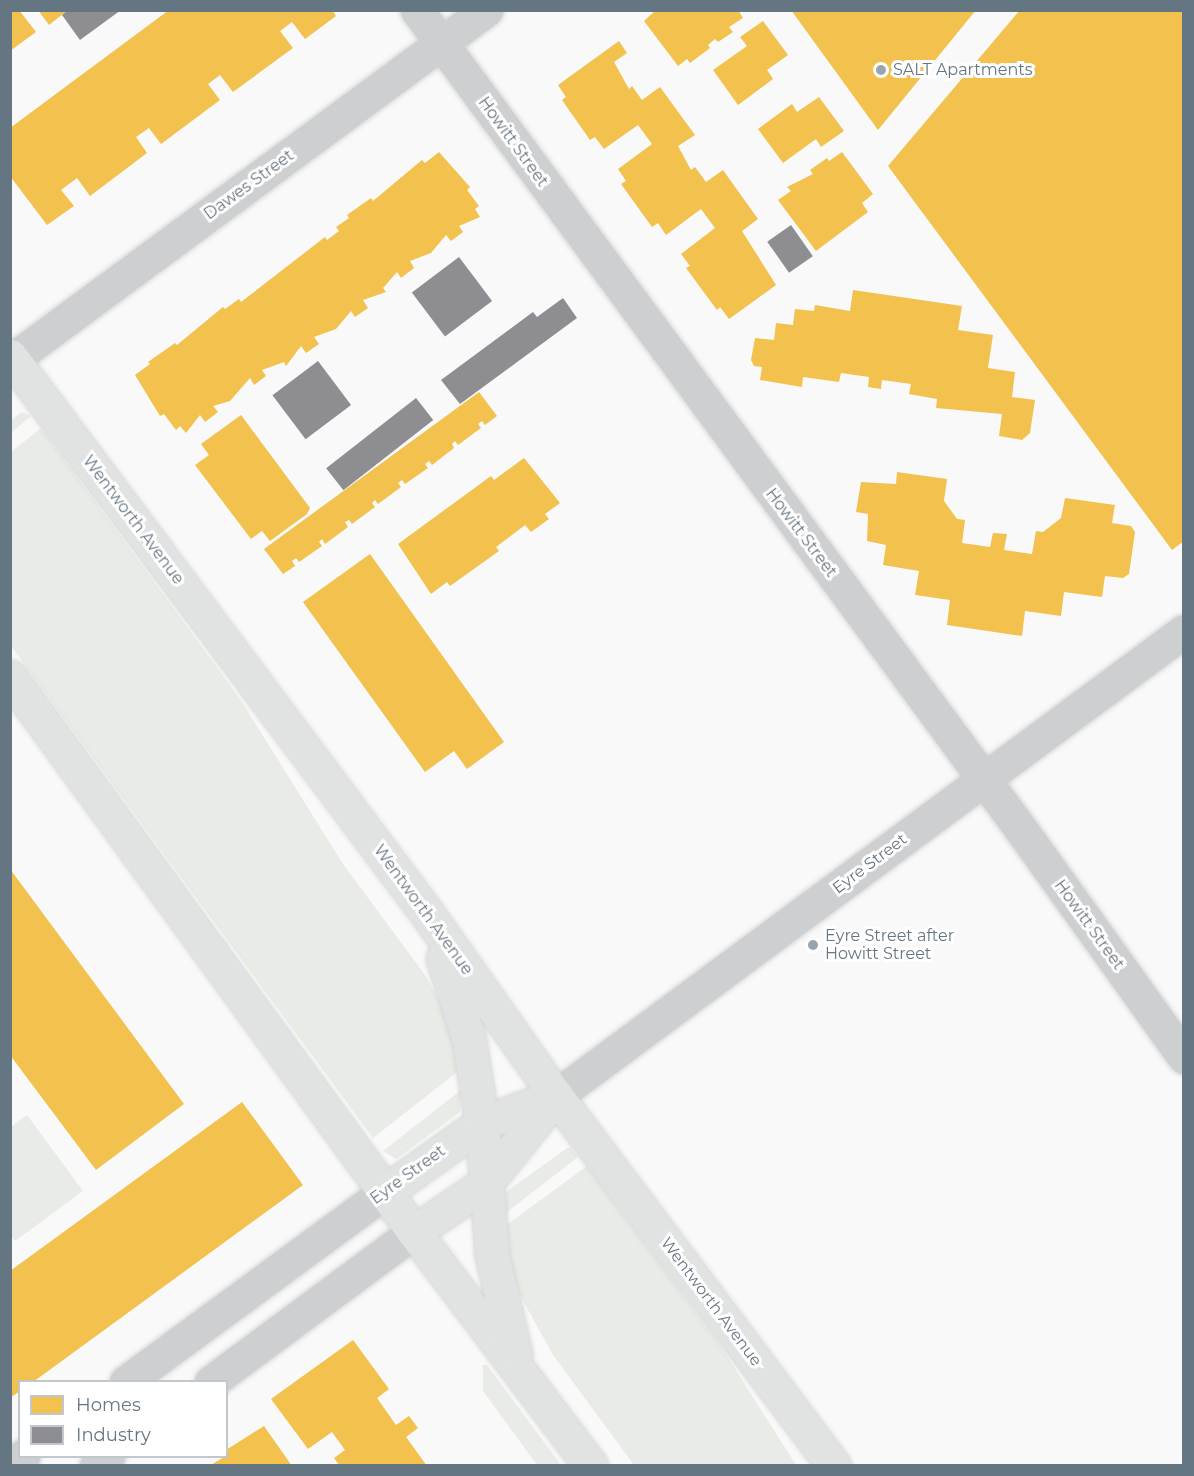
<!DOCTYPE html>
<style>
body{margin:0}
#map{position:relative;width:1194px;height:1476px;overflow:hidden;background:#f9f9f9;font-family:Montserrat,sans-serif}
div>[style]{position:absolute}
[style*='--x']{left:calc(var(--x)*1px);top:calc(var(--y)*1px);width:calc(var(--w)*1px);rotate:calc(var(--a)*1deg)}
.green>*{inset:0;background:#e8ebe6}
.homes>*{inset:0;background:#f2c14e}
.industry>*{inset:0;background:#8d8d92;transform-origin:0 0}
.roads{filter:drop-shadow(0 0 2px #d5d6d7) drop-shadow(0 0 2px #d5d6d7)}
.minor>*{height:33px;margin:-16.5px;padding:0 16.5px;transform-origin:16.5px;border-radius:16.5px;background:#cecfd0}
.major>*{height:33px;margin:-16.5px;padding:0 16.5px;transform-origin:16.5px;border-radius:16.5px;background:#e1e2e2}
.dots>*{width:16px;height:16px;translate:-50% -50%;box-sizing:border-box;border:3px solid #fff;border-radius:50%}
span{translate:-50% -50%;white-space:nowrap;text-align:center;line-height:1.15;-webkit-text-stroke:6px #fff;paint-order:stroke}
.poi-label{font-size:16px;color:#657683}
.left{translate:0 -50%;text-align:left}
.street-label{font-size:16px;color:#657683}
.frame{position:absolute;inset:0;border:12px solid #657683;pointer-events:none}
.legend{position:absolute;left:18px;top:1380px;width:210px;height:78px;box-sizing:border-box;background:#fff;border:2px solid #c1c8cd;margin:0;padding:8px 10px;list-style:none;font-size:18px;color:#657683}
.legend li{display:flex;align-items:center;gap:12px;height:30px}
.legend b{width:30px;border:2px solid #c1c8cd}
</style>
<div id="map">
<div class="green">
<div style="clip-path:polygon(22px 412px,31px 416px,11px 433px,11px 420px)"></div>
<div style="clip-path:polygon(41px 428px,240px 699px,343px 864px,425px 975px,442px 1006px,461px 1069px,373px 1138px,11px 646px,10px 453px)"></div>
<div style="clip-path:polygon(461px 1090px,460px 1112px,396px 1159px,383px 1151px)"></div>
<div style="clip-path:polygon(27px 1115px,83px 1191px,15px 1241px,10px 1235px,11px 1127px)"></div>
<div style="clip-path:polygon(567px 1148px,571px 1148px,578px 1157px,503px 1215px,506px 1192px)"></div>
<div style="clip-path:polygon(587px 1166px,723px 1350px,796px 1465px,634px 1465px,553px 1355px,516px 1288px,504px 1227px)"></div>
<div style="clip-path:polygon(483px 1365px,487px 1365px,561px 1465px,537px 1465px,483px 1391px)"></div>
</div>
<div class="homes">
<div style="clip-path:polygon(10px 10px,19px 10px,36px 32px,10px 51px)"></div>
<div style="clip-path:polygon(38px 10px,68px 10px,49px 25px)"></div>
<div style="clip-path:polygon(169px 10px,332px 10px,336px 16px,305px 39px,292px 22px,280px 31px,293px 48px,233px 92px,220px 75px,208px 84px,220px 100px,161px 144px,149px 128px,136px 137px,147px 153px,90px 196px,77px 178px,61px 190px,74px 206px,47px 225px,10px 176px,10px 128px)"></div>
<div style="clip-path:polygon(656px 10px,738px 10px,743px 18px,729px 27px,733px 32px,718px 42px,715px 39px,708px 45px,710px 48px,690px 63px,687px 59px,678px 66px,644px 21px)"></div>
<div style="clip-path:polygon(791px 10px,976px 10px,878px 130px)"></div>
<div style="clip-path:polygon(1020px 10px,1184px 10px,1184px 541px,1172px 550px,888px 166px)"></div>
<div style="clip-path:polygon(763px 21px,788px 55px,767px 70px,773px 79px,738px 105px,713px 70px,747px 46px,740px 37px)"></div>
<div style="clip-path:polygon(619px 41px,627px 53px,614px 62px,629px 89px,632px 86px,642px 100px,660px 87px,695px 135px,678px 146px,691px 170px,695px 167px,706px 182px,723px 170px,758px 219px,742px 231px,776px 285px,729px 319px,720px 307px,717px 310px,686px 268px,690px 266px,681px 254px,715px 228px,701px 209px,666px 235px,658px 223px,652px 227px,621px 184px,626px 181px,618px 169px,652px 144px,638px 125px,604px 149px,595px 137px,590px 140px,562px 100px,566px 97px,558px 85px)"></div>
<div style="clip-path:polygon(819px 97px,844px 131px,821px 147px,816px 139px,783px 163px,758px 129px,792px 104px,797px 112px)"></div>
<div style="clip-path:polygon(439px 152px,470px 187px,467px 190px,479px 206px,475px 209px,480px 217px,459px 226px,463px 232px,451px 241px,446px 235px,431px 253px,410px 261px,414px 268px,401px 278px,397px 272px,383px 288px,386px 292px,363px 300px,368px 308px,355px 317px,351px 311px,336px 329px,314px 337px,319px 344px,306px 353px,301px 346px,286px 366px,284px 362px,262px 370px,266px 376px,254px 385px,250px 378px,230px 401px,213px 406px,218px 412px,205px 422px,200px 415px,186px 433px,180px 426px,176px 430px,164px 414px,160px 416px,135px 375px,150px 364px,148px 362px,175px 343px,177px 345px,223px 307px,225px 309px,239px 299px,241px 302px,325px 237px,327px 240px,339px 231px,336px 227px,349px 218px,347px 215px,371px 198px,373px 201px,422px 160px,425px 163px)"></div>
<div style="clip-path:polygon(842px 152px,873px 194px,862px 203px,868px 212px,816px 251px,778px 200px,791px 191px,787px 187px,813px 174px,810px 170px,827px 158px,829px 161px)"></div>
<div style="clip-path:polygon(853px 290px,962px 306px,958px 330px,993px 335px,988px 368px,1015px 372px,1012px 397px,1035px 400px,1030px 433px,1022px 440px,999px 436px,1002px 414px,936px 408px,937px 399px,909px 394px,911px 384px,882px 380px,881px 389px,868px 387px,869px 377px,841px 373px,839px 382px,803px 377px,802px 387px,760px 380px,762px 367px,754px 366px,751px 360px,755px 338px,774px 340px,776px 323px,793px 325px,795px 309px,814px 311px,815px 305px,850px 311px)"></div>
<div style="clip-path:polygon(479px 392px,497px 416px,485px 425px,482px 421px,478px 424px,481px 428px,458px 445px,455px 441px,452px 444px,454px 448px,432px 465px,429px 461px,425px 464px,428px 468px,405px 484px,402px 480px,398px 483px,401px 487px,378px 504px,375px 500px,372px 503px,375px 507px,352px 524px,349px 520px,345px 522px,348px 527px,325px 544px,322px 539px,319px 542px,322px 546px,299px 562px,296px 558px,292px 561px,295px 566px,283px 574px,264px 549px)"></div>
<div style="clip-path:polygon(241px 415px,310px 508px,307px 514px,270px 541px,262px 531px,251px 539px,195px 465px,209px 455px,201px 444px)"></div>
<div style="clip-path:polygon(524px 458px,560px 503px,545px 514px,549px 519px,531px 532px,525px 525px,496px 547px,499px 551px,450px 586px,447px 582px,431px 594px,398px 544px,491px 476px,494px 480px)"></div>
<div style="clip-path:polygon(897px 472px,947px 479px,944px 501px,957px 519px,965px 520px,962px 543px,990px 547px,993px 533px,1007px 534px,1004px 550px,1032px 554px,1036px 531px,1043px 532px,1061px 518px,1065px 498px,1115px 505px,1112px 523px,1131px 526px,1135px 532px,1129px 574px,1123px 578px,1105px 576px,1102px 597px,1064px 592px,1061px 616px,1025px 611px,1022px 636px,947px 625px,950px 600px,915px 595px,919px 571px,883px 565px,886px 545px,867px 541px,868px 514px,856px 512px,861px 482px,896px 484px)"></div>
<div style="clip-path:polygon(370px 554px,504px 742px,467px 769px,454px 751px,425px 772px,303px 602px)"></div>
<div style="clip-path:polygon(10px 869px,184px 1104px,96px 1170px,10px 1055px)"></div>
<div style="clip-path:polygon(242px 1102px,303px 1185px,33px 1382px,20px 1382px,20px 1391px,10px 1398px,10px 1271px)"></div>
<div style="clip-path:polygon(353px 1340px,389px 1389px,377px 1398px,396px 1425px,409px 1416px,418px 1428px,406px 1437px,427px 1466px,340px 1466px,334px 1458px,345px 1450px,332px 1432px,308px 1449px,271px 1399px)"></div>
<div style="clip-path:polygon(264px 1426px,292px 1466px,209px 1466px,226px 1456px,226px 1450px)"></div>
</div>
<div class="industry">
<div style="clip-path:polygon(68px 10px,121px 10px,80px 40px,62px 15px)"></div>
<div style="left:791px;top:225px;width:38px;height:29px;rotate:55deg"></div>
<div style="left:459px;top:257px;width:55px;height:59px;rotate:53deg"></div>
<div style="clip-path:polygon(563px 298px,577px 318px,460px 404px,441px 380px,533px 312px,537px 317px)"></div>
<div style="left:318px;top:361px;width:55px;height:57px;rotate:53deg"></div>
<div style="left:416px;top:398px;width:28px;height:114px;rotate:52deg"></div>
</div>
<div class="roads">
<div class="minor">
<div style="--x:417;--y:10;--w:1025;--a:53.61"></div>
<div style="--x:1025;--y:835;--w:273;--a:54.4"></div>
<div style="--x:13;--y:359;--w:588;--a:-36.42"></div>
<div style="--x:556;--y:1096;--w:781;--a:-36.52"></div>
<div style="--x:126;--y:1382;--w:321;--a:-36.3"></div>
<div style="--x:211;--y:1382;--w:252;--a:-36.5"></div>
<div style="--x:11;--y:1466;--w:16;--a:-40"></div>
<div style="--x:96;--y:1466;--w:16;--a:-40"></div>
</div>
<div class="major">
<div style="--x:10;--y:356;--w:694;--a:53.2"></div>
<div style="--x:426;--y:912;--w:225;--a:54.8"></div>
<div style="--x:556;--y:1096;--w:463;--a:53.1"></div>
<div style="--x:10;--y:677;--w:686;--a:53.95"></div>
<div style="--x:414;--y:1232;--w:293;--a:52.9"></div>
<div style="--x:443;--y:958;--w:86;--a:72.4"></div>
<div style="--x:469;--y:1040;--w:84;--a:81.1"></div>
<div style="--x:482;--y:1123;--w:132;--a:85.7"></div>
<div style="--x:492;--y:1255;--w:102;--a:76.9"></div>
<div style="--x:385;--y:1192;--w:119;--a:-35.4"></div>
<div style="--x:482;--y:1123;--w:79;--a:-20"></div>
<div style="--x:414;--y:1232;--w:86;--a:-34.1"></div>
<div style="--x:485;--y:1184;--w:113;--a:-51.1"></div>
</div>
</div>
<div class="dots">
<div style="left:881px;top:70px;background:#99a4ac"></div>
<div style="left:813px;top:945px;background:#99a4ac"></div>
</div>
<div class="poi-label">
<span class="left" style="left:893px;top:70px">SALT Apartments</span>
<span class="left" style="left:825px;top:945px">Eyre Street after<br>Howitt Street</span>
</div>
<div class="street-label">
<span style="left:513px;top:142px;rotate:54deg">Howitt Street</span>
<span style="left:249px;top:185px;rotate:-36deg">Dawes Street</span>
<span style="left:133px;top:520px;rotate:53deg">Wentworth Avenue</span>
<span style="left:801px;top:533px;rotate:53deg">Howitt Street</span>
<span style="left:870px;top:864px;rotate:-37deg">Eyre Street</span>
<span style="left:423px;top:910px;rotate:54deg">Wentworth Avenue</span>
<span style="left:1089px;top:925px;rotate:54deg">Howitt Street</span>
<span style="left:408px;top:1175px;rotate:-36deg">Eyre Street</span>
<span style="left:711px;top:1302px;rotate:53deg">Wentworth Avenue</span>
</div>
<div class="frame"></div>
<ul class="legend">
<li><b style="height:16px;background:#f2c14e"></b>Homes</li>
<li><b style="height:16px;background:#8d8d92"></b>Industry</li>
</ul>
</div>
